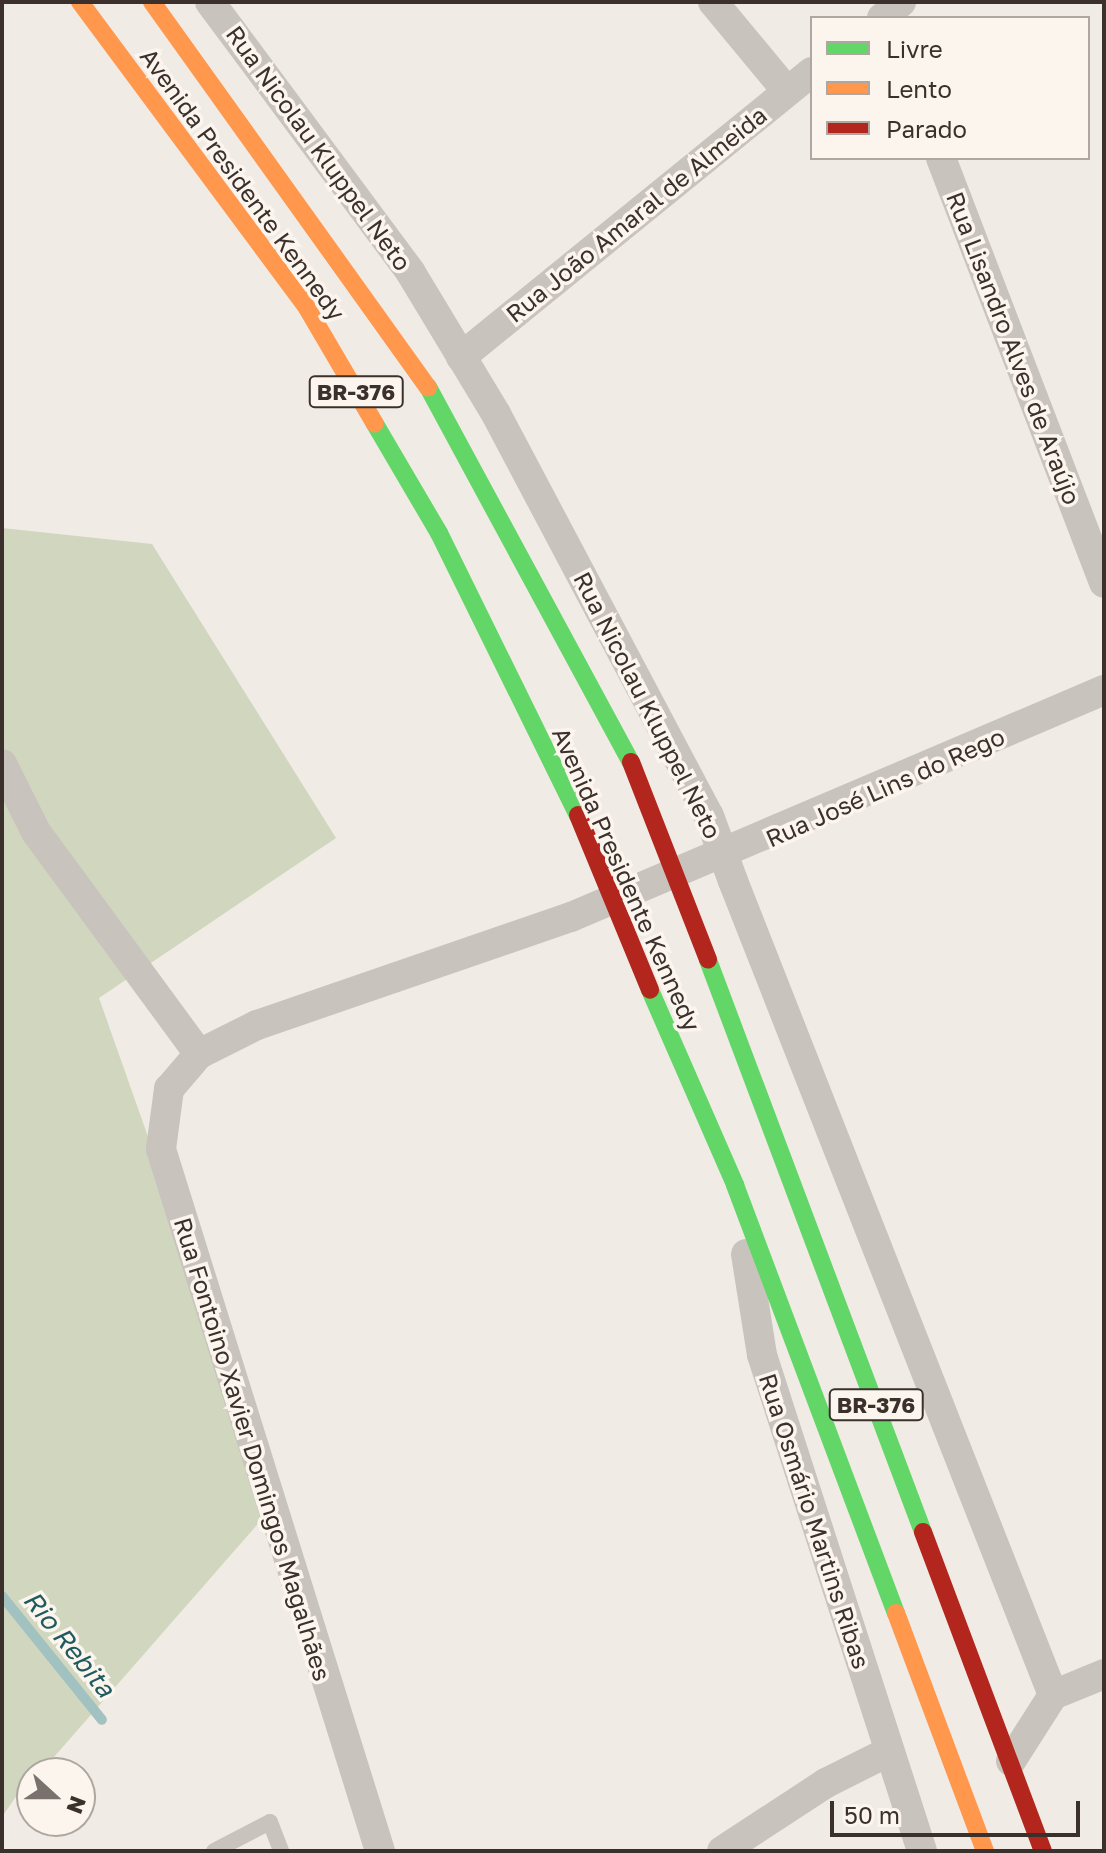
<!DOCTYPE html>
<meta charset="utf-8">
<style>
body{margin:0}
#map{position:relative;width:1106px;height:1853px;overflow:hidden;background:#f0ebe5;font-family:"Golos Text",sans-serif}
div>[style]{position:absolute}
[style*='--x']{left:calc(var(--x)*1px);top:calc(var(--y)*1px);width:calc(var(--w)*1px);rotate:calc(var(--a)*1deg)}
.green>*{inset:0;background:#d1d6bf}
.stream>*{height:10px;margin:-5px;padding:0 5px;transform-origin:5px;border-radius:5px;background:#a1c2c1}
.lane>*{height:16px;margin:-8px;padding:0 8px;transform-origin:8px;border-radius:8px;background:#c9c3be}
.street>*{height:30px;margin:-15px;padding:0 15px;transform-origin:15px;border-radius:15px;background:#c9c3be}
.fast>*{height:18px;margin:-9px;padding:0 9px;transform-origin:9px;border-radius:9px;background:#63d668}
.slow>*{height:18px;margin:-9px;padding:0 9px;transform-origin:9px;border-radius:9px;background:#ff974d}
.jam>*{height:18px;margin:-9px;padding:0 9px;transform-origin:9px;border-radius:9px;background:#b3261e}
.street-bridge>*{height:30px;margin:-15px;padding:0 15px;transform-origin:15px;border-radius:15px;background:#c9c3be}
.jam-bridge>*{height:18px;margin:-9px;padding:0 9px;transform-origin:9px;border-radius:9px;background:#b3261e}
span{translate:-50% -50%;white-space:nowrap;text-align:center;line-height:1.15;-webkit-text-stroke:7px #fbf5ee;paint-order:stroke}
.shield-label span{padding:2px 6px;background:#fbf5ee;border:2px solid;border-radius:6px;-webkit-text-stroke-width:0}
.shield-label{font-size:22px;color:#3b302b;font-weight:700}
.street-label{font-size:24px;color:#3b302b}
.water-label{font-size:26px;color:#1f5a5e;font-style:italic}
.frame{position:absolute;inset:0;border:4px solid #3b302b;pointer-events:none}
.legend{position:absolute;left:810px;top:16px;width:280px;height:144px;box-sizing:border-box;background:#fbf5ee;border:2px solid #aea6a0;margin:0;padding:10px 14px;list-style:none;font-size:24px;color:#3b302b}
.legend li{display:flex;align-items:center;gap:16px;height:40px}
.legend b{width:40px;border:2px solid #aea6a0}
.north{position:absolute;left:16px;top:1757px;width:80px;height:80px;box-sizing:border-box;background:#fbf5ee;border:2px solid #aea6a0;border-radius:50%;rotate:111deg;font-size:22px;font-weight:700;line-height:32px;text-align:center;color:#3b302b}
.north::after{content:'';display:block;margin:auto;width:28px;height:36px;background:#7a716c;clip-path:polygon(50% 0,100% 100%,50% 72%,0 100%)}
.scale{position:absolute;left:830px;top:1801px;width:250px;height:36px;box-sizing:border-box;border:4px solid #3b302b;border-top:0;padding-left:10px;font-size:24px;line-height:28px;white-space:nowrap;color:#3b302b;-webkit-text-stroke:6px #fbf5ee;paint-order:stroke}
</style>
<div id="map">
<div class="green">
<div style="clip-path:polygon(2px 528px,152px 544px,336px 838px,99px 998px,277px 1502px,40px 1773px,32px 1773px,2px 1817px)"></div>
</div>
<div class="stream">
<div style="--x:2;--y:1596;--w:159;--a:51.1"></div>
</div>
<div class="lane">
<div style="--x:214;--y:1851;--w:63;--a:-27.4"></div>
<div style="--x:270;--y:1822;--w:31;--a:69"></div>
</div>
<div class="street">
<div style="--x:210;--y:2;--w:337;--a:53.4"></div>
<div style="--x:411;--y:273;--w:165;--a:58.9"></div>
<div style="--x:496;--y:414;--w:455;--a:62.1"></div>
<div style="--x:713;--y:2;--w:116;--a:50.3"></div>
<div style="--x:882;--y:18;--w:25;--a:-40"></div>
<div style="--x:941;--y:158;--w:455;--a:69"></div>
<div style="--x:461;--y:357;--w:452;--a:-39.1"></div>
<div style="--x:2;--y:764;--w:76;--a:63.4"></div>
<div style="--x:36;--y:832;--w:275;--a:53.7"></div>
<div style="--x:733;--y:881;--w:875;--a:68.54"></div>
<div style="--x:746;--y:1254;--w:102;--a:81"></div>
<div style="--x:762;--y:1355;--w:521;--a:72.12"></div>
<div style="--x:1011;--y:1761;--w:78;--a:-57.5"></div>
<div style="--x:1053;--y:1695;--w:55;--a:-22.4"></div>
<div style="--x:380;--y:1851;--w:735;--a:-107.33"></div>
<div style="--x:161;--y:1149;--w:61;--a:-82.4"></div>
<div style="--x:169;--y:1089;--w:46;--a:-49.4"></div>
<div style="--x:199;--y:1054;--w:65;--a:-26.6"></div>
<div style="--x:257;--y:1025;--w:332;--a:-19"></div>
<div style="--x:571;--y:917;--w:579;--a:-23.07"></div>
<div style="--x:722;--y:1851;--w:124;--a:-33.2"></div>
<div style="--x:826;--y:1783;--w:69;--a:-26.6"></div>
</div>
<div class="fast">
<div style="--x:428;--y:387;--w:426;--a:61.6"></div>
<div style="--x:375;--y:424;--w:126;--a:59.6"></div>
<div style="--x:439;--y:533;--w:314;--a:63.8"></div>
<div style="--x:708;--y:960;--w:611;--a:69.4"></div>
<div style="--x:650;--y:990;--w:213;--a:66.4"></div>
<div style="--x:735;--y:1185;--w:457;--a:69.4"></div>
</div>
<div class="slow">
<div style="--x:80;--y:2;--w:381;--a:53.4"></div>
<div style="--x:307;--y:308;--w:134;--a:59.6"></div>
<div style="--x:152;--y:2;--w:474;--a:54.4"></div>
<div style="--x:896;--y:1613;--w:254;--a:69.5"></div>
</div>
<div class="jam">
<div style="--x:923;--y:1532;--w:341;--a:69.4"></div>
</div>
<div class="street-bridge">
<div style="--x:709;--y:816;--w:69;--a:69.7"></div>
</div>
<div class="jam-bridge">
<div style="--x:631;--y:762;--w:212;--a:68.7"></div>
<div style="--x:578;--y:815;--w:189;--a:67.6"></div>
</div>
<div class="shield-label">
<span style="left:356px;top:392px">BR-376</span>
<span style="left:876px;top:1405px">BR-376</span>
</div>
<div class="street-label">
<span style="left:319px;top:148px;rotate:54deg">Rua Nicolau Kluppel Neto</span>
<span style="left:243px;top:184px;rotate:54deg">Avenida Presidente Kennedy</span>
<span style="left:636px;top:214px;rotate:-39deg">Rua João Amaral de Almeida</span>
<span style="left:1014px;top:348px;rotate:69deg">Rua Lisandro Alves de Araújo</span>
<span style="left:648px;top:705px;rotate:63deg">Rua Nicolau Kluppel Neto</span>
<span style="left:885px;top:787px;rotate:-24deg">Rua José Lins do Rego</span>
<span style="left:627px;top:879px;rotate:66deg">Avenida Presidente Kennedy</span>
<span style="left:253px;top:1449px;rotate:73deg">Rua Fontoino Xavier Domingos Magalhães</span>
<span style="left:815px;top:1521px;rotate:72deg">Rua Osmário Martins Ribas</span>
</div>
<div class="water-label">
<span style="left:69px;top:1644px;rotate:51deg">Rio Rebita</span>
</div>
<div class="frame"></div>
<ul class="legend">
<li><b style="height:10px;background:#63d668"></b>Livre</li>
<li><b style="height:10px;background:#ff974d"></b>Lento</li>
<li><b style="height:10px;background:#b3261e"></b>Parado</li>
</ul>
<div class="north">N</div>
<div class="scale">50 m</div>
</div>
